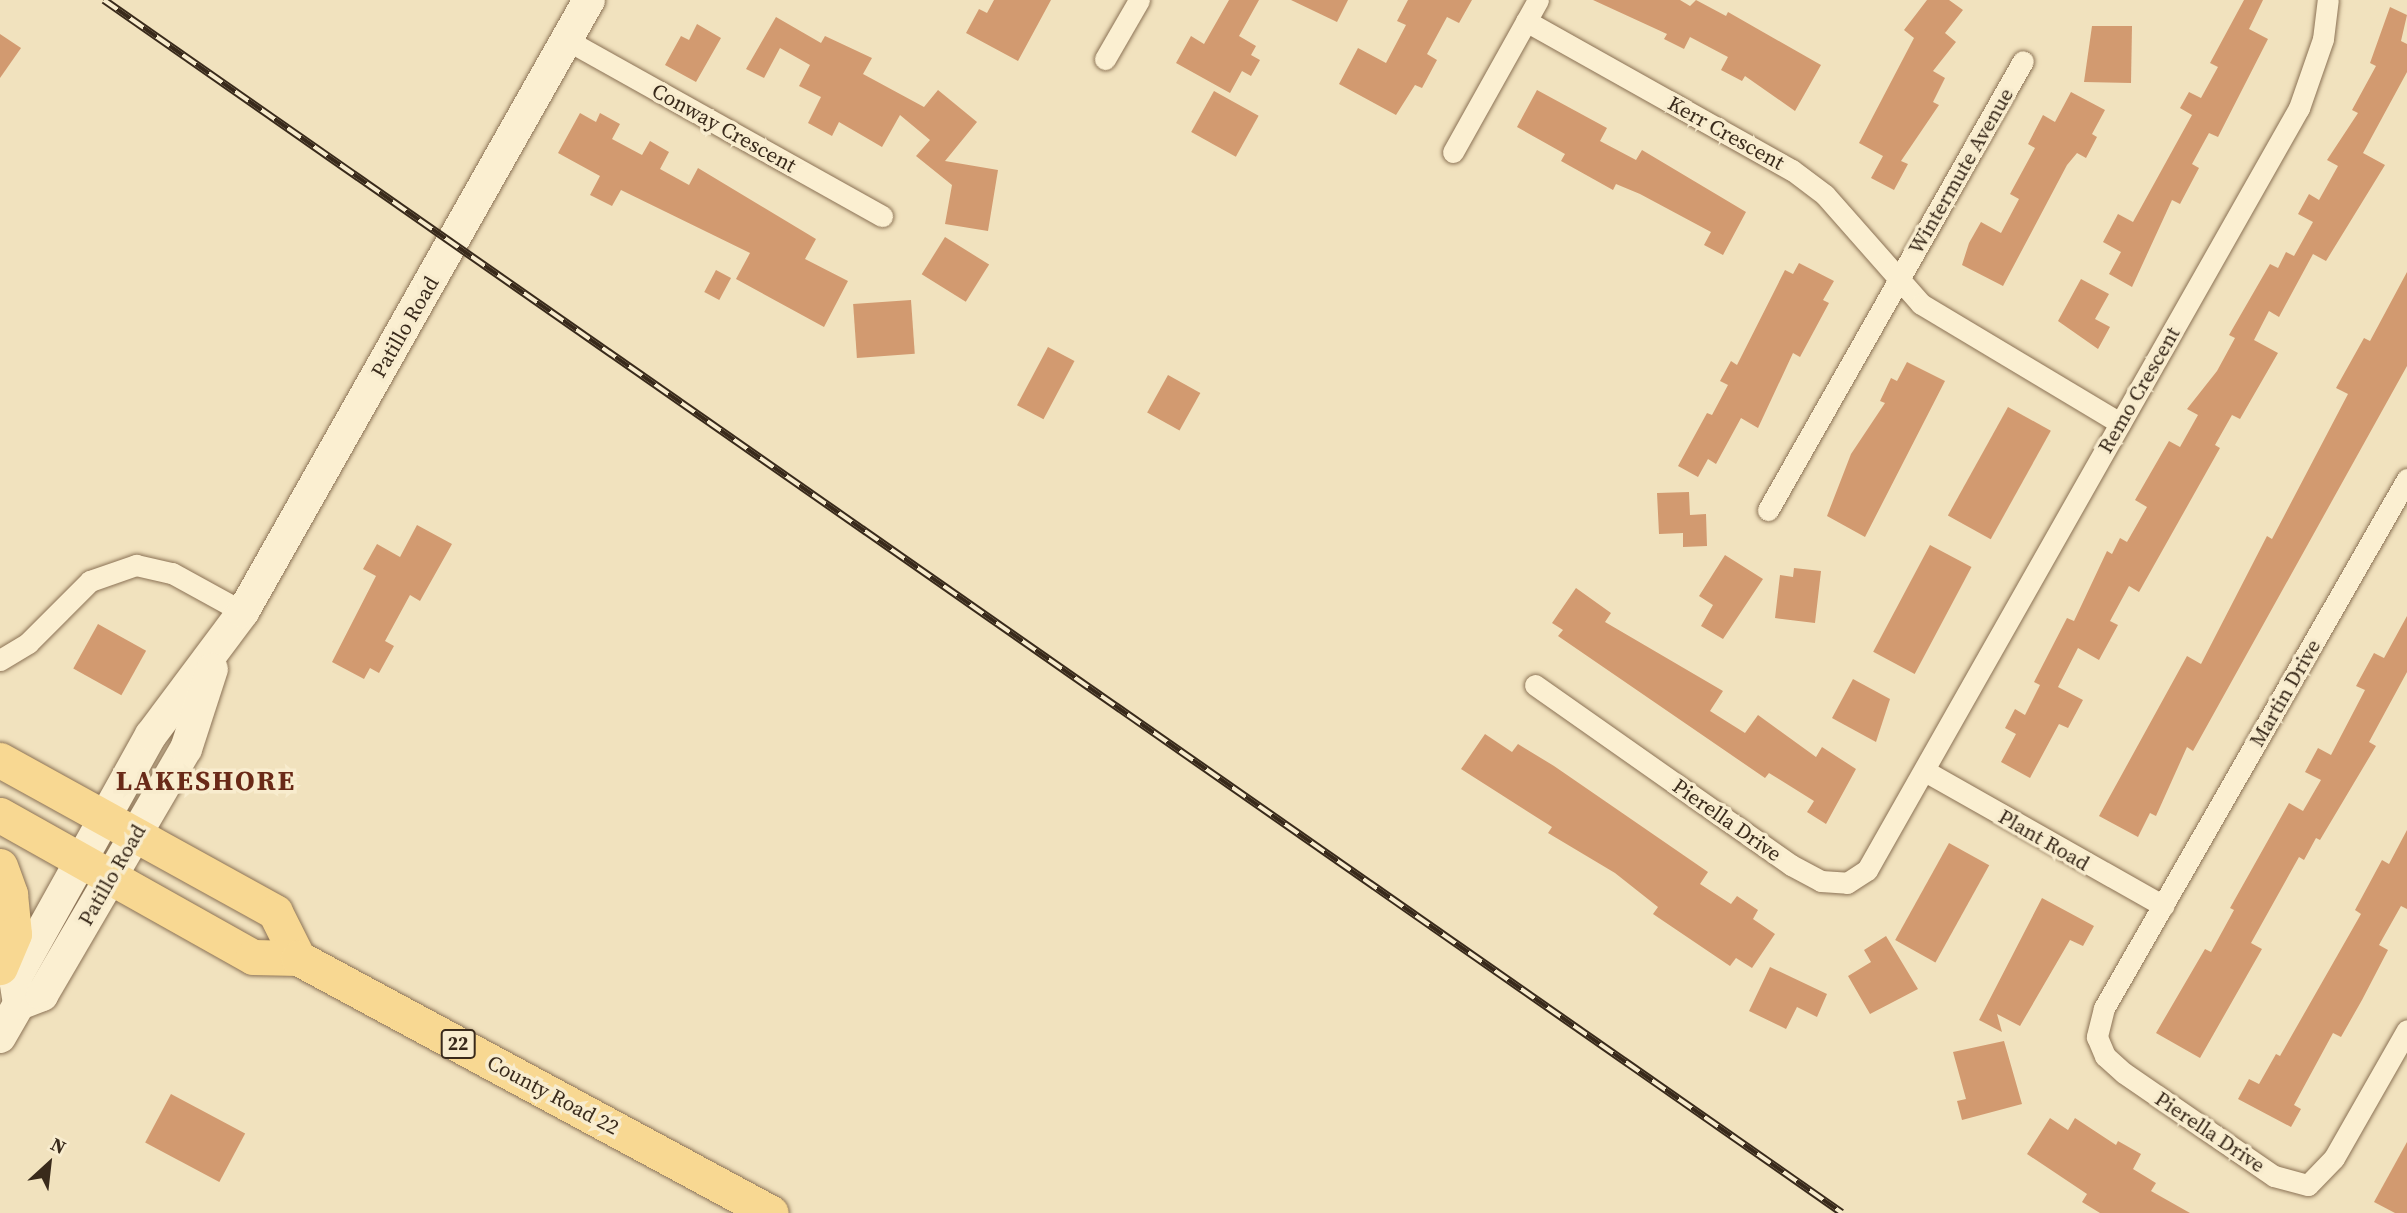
<!DOCTYPE html>
<style>
body{margin:0}
#map{position:relative;width:2407px;height:1213px;overflow:hidden;background:#f1e2be;font-family:"Source Serif 4",serif}
div>[style]{position:absolute}
[style*='--x']{left:calc(var(--x)*1px);top:calc(var(--y)*1px);width:calc(var(--w)*1px);rotate:calc(var(--a)*1deg)}
.building>*{inset:0;background:#d29a70;transform-origin:0 0}
.roads{filter:drop-shadow(0 0 2px #8b7255) drop-shadow(0 0 2px #8b7255)}
.street>*{height:21px;margin:-10.5px;padding:0 10.5px;transform-origin:10.5px;border-radius:10.5px;background:#fbefd1}
.secondary>*{height:32px;margin:-16px;padding:0 16px;transform-origin:16px;border-radius:16px;background:#fbefd1}
.primary>*{height:35px;margin:-17.5px;padding:0 17.5px;transform-origin:17.5px;border-radius:17.5px;background:#f8d892}
.rail>*{height:8px;margin-top:-4px;transform-origin:0;background:repeating-linear-gradient(90deg,#f8ecce 0 16px,#392a1b 0 32px);box-sizing:border-box;border-block:2px solid #392a1b}
span{translate:-50% -50%;white-space:nowrap;text-align:center;line-height:1.15;-webkit-text-stroke:7px #f8ecce;paint-order:stroke}
.shield-label span{padding:2px 5px;background:#f8ecce;border:2px solid;border-radius:5px;-webkit-text-stroke-width:0}
.shield-label{font-size:19px;color:#392a1b;font-weight:700}
.street-label{font-size:21px;color:#392a1b}
.district-label{font-size:28px;color:#692917;font-weight:700;letter-spacing:2px}
.north{position:absolute;left:14px;top:1129px;width:70px;height:70px;-webkit-text-stroke:5px #f8ecce;paint-order:stroke;rotate:27deg;font-size:19px;font-weight:700;line-height:28px;text-align:center;color:#392a1b}
.north::after{content:'';display:block;margin:auto;width:24px;height:32px;background:#392a1b;clip-path:polygon(50% 0,100% 100%,50% 72%,0 100%)}
</style>
<div id="map">
<div class="building">
<div style="clip-path:polygon(994px 0,1051px 0,1018px 61px,966px 33px,979px 9px,987px 13px)"></div>
<div style="clip-path:polygon(1229px 0,1259px 0,1239px 36px,1256px 46px,1251px 55px,1260px 60px,1251px 76px,1242px 71px,1230px 93px,1176px 63px,1191px 36px,1204px 44px)"></div>
<div style="clip-path:polygon(1291px 0,1348px 0,1337px 22px)"></div>
<div style="clip-path:polygon(1408px 0,1472px 0,1459px 23px,1447px 17px,1427px 54px,1437px 60px,1422px 88px,1415px 85px,1396px 115px,1339px 84px,1358px 48px,1386px 63px,1406px 25px,1397px 21px)"></div>
<div style="clip-path:polygon(1593px 0,1680px 0,1690px 6px,1696px 0,1726px 16px,1728px 12px,1821px 65px,1795px 111px,1745px 76px,1742px 81px,1721px 70px,1728px 57px,1690px 37px,1684px 49px,1664px 39px,1667px 34px)"></div>
<div style="clip-path:polygon(1927px 0,1949px 0,1963px 10px,1945px 33px,1956px 42px,1933px 71px,1945px 78px,1933px 102px,1939px 105px,1901px 161px,1908px 164px,1894px 190px,1871px 178px,1883px 156px,1859px 143px,1914px 38px,1904px 30px)"></div>
<div style="clip-path:polygon(2244px 0,2263px 0,2249px 29px,2268px 39px,2218px 137px,2209px 133px,2192px 164px,2199px 168px,2180px 204px,2172px 200px,2132px 287px,2109px 274px,2121px 252px,2103px 242px,2118px 214px,2133px 222px,2192px 115px,2180px 108px,2189px 92px,2201px 98px,2218px 67px,2210px 63px)"></div>
<div style="clip-path:polygon(2390px 7px,2407px 15px,2401px 41px,2407px 44px,2407px 72px,2363px 153px,2385px 165px,2326px 261px,2313px 254px,2279px 317px,2269px 311px,2254px 340px,2278px 353px,2240px 419px,2232px 415px,2215px 445px,2220px 448px,2139px 592px,2129px 586px,2110px 621px,2118px 625px,2099px 660px,2078px 648px,2058px 687px,2083px 700px,2068px 728px,2059px 724px,2030px 778px,2001px 762px,2016px 734px,2005px 728px,2015px 709px,2025px 715px,2040px 685px,2034px 682px,2067px 618px,2074px 621px,2107px 551px,2112px 554px,2120px 538px,2127px 542px,2147px 507px,2135px 500px,2169px 441px,2180px 447px,2198px 415px,2187px 409px,2217px 371px,2235px 338px,2229px 335px,2270px 264px,2278px 268px,2286px 252px,2294px 256px,2313px 222px,2298px 214px,2309px 194px,2319px 200px,2338px 166px,2327px 160px,2358px 113px,2352px 110px,2376px 66px,2370px 63px)"></div>
<div style="clip-path:polygon(776px 17px,821px 43px,825px 36px,872px 58px,863px 74px,924px 107px,938px 90px,977px 122px,945px 161px,998px 170px,988px 231px,945px 224px,952px 185px,916px 156px,930px 140px,900px 115px,882px 147px,839px 122px,832px 136px,808px 123px,821px 97px,799px 86px,810px 65px,780px 48px,764px 78px,746px 69px)"></div>
<div style="clip-path:polygon(697px 24px,721px 38px,696px 82px,665px 65px,681px 36px,689px 40px)"></div>
<div style="clip-path:polygon(2092px 26px,2132px 26px,2131px 83px,2084px 82px)"></div>
<div style="clip-path:polygon(0 34px,21px 48px,0 78px)"></div>
<div style="clip-path:polygon(1537px 90px,1607px 128px,1600px 141px,1636px 160px,1642px 150px,1746px 212px,1723px 255px,1704px 245px,1711px 232px,1640px 194px,1616px 184px,1613px 190px,1561px 161px,1565px 154px,1517px 127px)"></div>
<div style="left:1214px;top:91px;width:51px;height:47px;rotate:29deg"></div>
<div style="clip-path:polygon(2071px 92px,2105px 110px,2092px 134px,2097px 137px,2086px 158px,2077px 153px,2067px 165px,2003px 286px,1962px 265px,1969px 243px,1981px 222px,2001px 233px,2019px 199px,2010px 194px,2035px 148px,2028px 144px,2043px 115px,2055px 122px)"></div>
<div style="clip-path:polygon(580px 113px,596px 122px,600px 113px,620px 124px,612px 139px,642px 155px,650px 141px,669px 152px,660px 169px,689px 185px,698px 168px,816px 239px,805px 259px,848px 281px,824px 327px,736px 279px,750px 253px,621px 190px,612px 206px,590px 195px,600px 176px,558px 153px)"></div>
<div style="left:945px;top:237px;width:52px;height:44px;rotate:32deg"></div>
<div style="clip-path:polygon(1799px 263px,1834px 281px,1823px 300px,1829px 303px,1800px 357px,1793px 353px,1758px 428px,1741px 418px,1716px 464px,1708px 459px,1698px 477px,1678px 466px,1707px 413px,1712px 415px,1728px 385px,1720px 381px,1731px 361px,1737px 365px,1785px 270px,1793px 274px)"></div>
<div style="left:716px;top:270px;width:17px;height:25px;rotate:28deg"></div>
<div style="clip-path:polygon(2407px 272px,2407px 366px,2193px 751px,2187px 747px,2156px 816px,2150px 813px,2138px 837px,2099px 816px,2187px 656px,2201px 664px,2267px 536px,2272px 539px,2348px 394px,2336px 388px,2364px 338px,2370px 341px)"></div>
<div style="clip-path:polygon(2081px 279px,2109px 294px,2095px 319px,2110px 327px,2098px 349px,2058px 321px)"></div>
<div style="left:911px;top:300px;width:54px;height:58px;rotate:86deg"></div>
<div style="left:1048px;top:347px;width:30px;height:66px;rotate:28deg"></div>
<div style="clip-path:polygon(1907px 362px,1945px 381px,1865px 537px,1827px 516px,1851px 454px,1885px 403px,1880px 401px,1891px 378px,1897px 381px)"></div>
<div style="left:1168px;top:375px;width:37px;height:43px;rotate:29deg"></div>
<div style="left:2008px;top:407px;width:49px;height:124px;rotate:29deg"></div>
<div style="clip-path:polygon(1689px 492px,1690px 515px,1706px 514px,1707px 546px,1683px 547px,1683px 533px,1659px 534px,1657px 493px)"></div>
<div style="clip-path:polygon(417px 525px,452px 544px,420px 601px,410px 595px,385px 641px,394px 646px,379px 673px,370px 668px,364px 679px,332px 662px,376px 576px,363px 569px,377px 544px,400px 557px)"></div>
<div style="left:1930px;top:545px;width:47px;height:121px;rotate:28deg"></div>
<div style="clip-path:polygon(1725px 555px,1763px 579px,1723px 639px,1701px 626px,1713px 605px,1699px 596px)"></div>
<div style="clip-path:polygon(1794px 568px,1821px 571px,1815px 623px,1775px 618px,1780px 575px,1793px 577px)"></div>
<div style="clip-path:polygon(1576px 588px,1611px 613px,1605px 622px,1723px 691px,1710px 711px,1745px 733px,1758px 715px,1816px 757px,1822px 747px,1856px 769px,1826px 824px,1807px 812px,1814px 801px,1769px 773px,1765px 778px,1558px 636px,1563px 630px,1552px 623px)"></div>
<div style="clip-path:polygon(2407px 616px,2407px 672px,2369px 742px,2376px 746px,2320px 840px,2316px 838px,2304px 860px,2299px 857px,2251px 943px,2262px 949px,2200px 1058px,2156px 1033px,2205px 949px,2211px 952px,2234px 910px,2230px 908px,2289px 803px,2303px 811px,2321px 780px,2305px 772px,2318px 748px,2331px 755px,2365px 690px,2356px 686px,2374px 653px,2384px 658px)"></div>
<div style="left:98px;top:624px;width:55px;height:51px;rotate:29deg"></div>
<div style="clip-path:polygon(1853px 679px,1890px 699px,1876px 742px,1832px 718px)"></div>
<div style="clip-path:polygon(1485px 734px,1512px 752px,1518px 744px,1554px 766px,1708px 872px,1700px 884px,1731px 904px,1737px 896px,1758px 910px,1753px 919px,1775px 934px,1752px 968px,1736px 958px,1730px 966px,1653px 914px,1658px 907px,1615px 873px,1548px 833px,1552px 827px,1461px 769px)"></div>
<div style="clip-path:polygon(2407px 830px,2407px 909px,2401px 906px,2379px 945px,2388px 950px,2362px 1000px,2341px 1037px,2333px 1033px,2294px 1105px,2301px 1109px,2291px 1127px,2238px 1099px,2249px 1079px,2259px 1084px,2276px 1054px,2280px 1056px,2361px 914px,2355px 910px,2382px 860px,2389px 864px)"></div>
<div style="left:1949px;top:843px;width:46px;height:111px;rotate:29deg"></div>
<div style="clip-path:polygon(2042px 898px,2094px 926px,2083px 946px,2070px 940px,2020px 1026px,1997px 1014px,2002px 1032px,1979px 1020px)"></div>
<div style="clip-path:polygon(1886px 936px,1918px 989px,1870px 1014px,1848px 976px,1871px 962px,1864px 950px)"></div>
<div style="clip-path:polygon(1770px 967px,1827px 994px,1817px 1017px,1797px 1007px,1786px 1029px,1749px 1011px)"></div>
<div style="clip-path:polygon(2004px 1041px,2022px 1104px,1962px 1120px,1957px 1101px,1966px 1099px,1953px 1052px)"></div>
<div style="left:171px;top:1094px;width:84px;height:55px;rotate:28deg"></div>
<div style="clip-path:polygon(2050px 1118px,2068px 1130px,2075px 1118px,2116px 1145px,2118px 1141px,2141px 1154px,2133px 1169px,2156px 1183px,2151px 1191px,2190px 1213px,2100px 1213px,2082px 1202px,2087px 1194px,2027px 1154px)"></div>
<div style="clip-path:polygon(2407px 1142px,2407px 1213px,2395px 1213px,2374px 1202px)"></div>
</div>
<div class="roads">
<div class="street">
<div style="--x:1526;--y:21;--w:305;--a:29.3"></div>
<div style="--x:1792;--y:170;--w:41;--a:37.1"></div>
<div style="--x:1825;--y:195;--w:145;--a:48.6"></div>
<div style="--x:1921;--y:304;--w:232;--a:30.9"></div>
<div style="--x:567;--y:40;--w:361;--a:29.2"></div>
<div style="--x:1105;--y:59;--w:68;--a:-60"></div>
<div style="--x:1453;--y:152;--w:174;--a:-60.8"></div>
<div style="--x:2407;--y:479;--w:610;--a:119.8"></div>
<div style="--x:2104;--y:1008;--w:30;--a:104"></div>
<div style="--x:2097;--y:1037;--w:21;--a:67"></div>
<div style="--x:2105;--y:1056;--w:25;--a:42"></div>
<div style="--x:2124;--y:1073;--w:182;--a:34.5"></div>
<div style="--x:2274;--y:1176;--w:35;--a:15"></div>
<div style="--x:2308;--y:1185;--w:37;--a:-46"></div>
<div style="--x:2334;--y:1158;--w:147;--a:-60.3"></div>
<div style="--x:1768;--y:510;--w:516;--a:-60.41"></div>
<div style="--x:0;--y:660;--w:33;--a:-31"></div>
<div style="--x:28;--y:643;--w:88;--a:-45"></div>
<div style="--x:90;--y:581;--w:49;--a:-19.2"></div>
<div style="--x:136;--y:565;--w:37;--a:13"></div>
<div style="--x:172;--y:573;--w:81;--a:28.8"></div>
<div style="--x:1535;--y:685;--w:313;--a:35.1"></div>
<div style="--x:1791;--y:865;--w:34;--a:28"></div>
<div style="--x:1821;--y:881;--w:26;--a:4"></div>
<div style="--x:1847;--y:883;--w:24;--a:-33"></div>
<div style="--x:1867;--y:870;--w:876;--a:-60.45"></div>
<div style="--x:2299;--y:108;--w:73;--a:-70.8"></div>
<div style="--x:2323;--y:39;--w:39;--a:-83"></div>
<div style="--x:1925;--y:771;--w:274;--a:29.5"></div>
</div>
<div class="secondary">
<div style="--x:19;--y:1004;--w:25;--a:-99"></div>
<div style="--x:15;--y:979;--w:279;--a:-60.9"></div>
<div style="--x:151;--y:735;--w:154;--a:-53.2"></div>
<div style="--x:243;--y:612;--w:703;--a:-60.52"></div>
<div style="--x:0;--y:1037;--w:38;--a:-60"></div>
<div style="--x:19;--y:1004;--w:25;--a:-21"></div>
<div style="--x:42;--y:995;--w:285;--a:-59.7"></div>
<div style="--x:186;--y:749;--w:84;--a:-72"></div>
</div>
<div class="primary">
<div style="--x:0;--y:760;--w:314;--a:28.9"></div>
<div style="--x:275;--y:912;--w:51;--a:63.4"></div>
<div style="--x:0;--y:815;--w:290;--a:29.3"></div>
<div style="--x:253;--y:957;--w:45;--a:1.3"></div>
<div style="--x:298;--y:958;--w:537;--a:28.33"></div>
<div style="--x:0;--y:866;--w:30;--a:70"></div>
<div style="--x:10;--y:894;--w:40;--a:84.3"></div>
<div style="--x:14;--y:934;--w:36;--a:113"></div>
</div>
</div>
<div class="rail">
<div style="--x:104;--y:0;--w:2119;--a:34.91"></div>
</div>
<div class="shield-label">
<span style="left:458px;top:1044px">22</span>
</div>
<div class="street-label">
<span style="left:724px;top:128px;rotate:29deg">Conway Crescent</span>
<span style="left:1726px;top:133px;rotate:29deg">Kerr Crescent</span>
<span style="left:1961px;top:171px;rotate:-60deg">Wintermute Avenue</span>
<span style="left:405px;top:327px;rotate:-60deg">Patillo Road</span>
<span style="left:2139px;top:390px;rotate:-60deg">Remo Crescent</span>
<span style="left:2285px;top:693px;rotate:-60deg">Martin Drive</span>
<span style="left:1727px;top:820px;rotate:35deg">Pierella Drive</span>
<span style="left:2044px;top:840px;rotate:30deg">Plant Road</span>
<span style="left:112px;top:875px;rotate:-60deg">Patillo Road</span>
<span style="left:553px;top:1095px;rotate:28deg">County Road 22</span>
<span style="left:2210px;top:1132px;rotate:34deg">Pierella Drive</span>
</div>
<div class="district-label">
<span style="left:206px;top:780px">LAKESHORE</span>
</div>
<div class="north">N</div>
</div>
